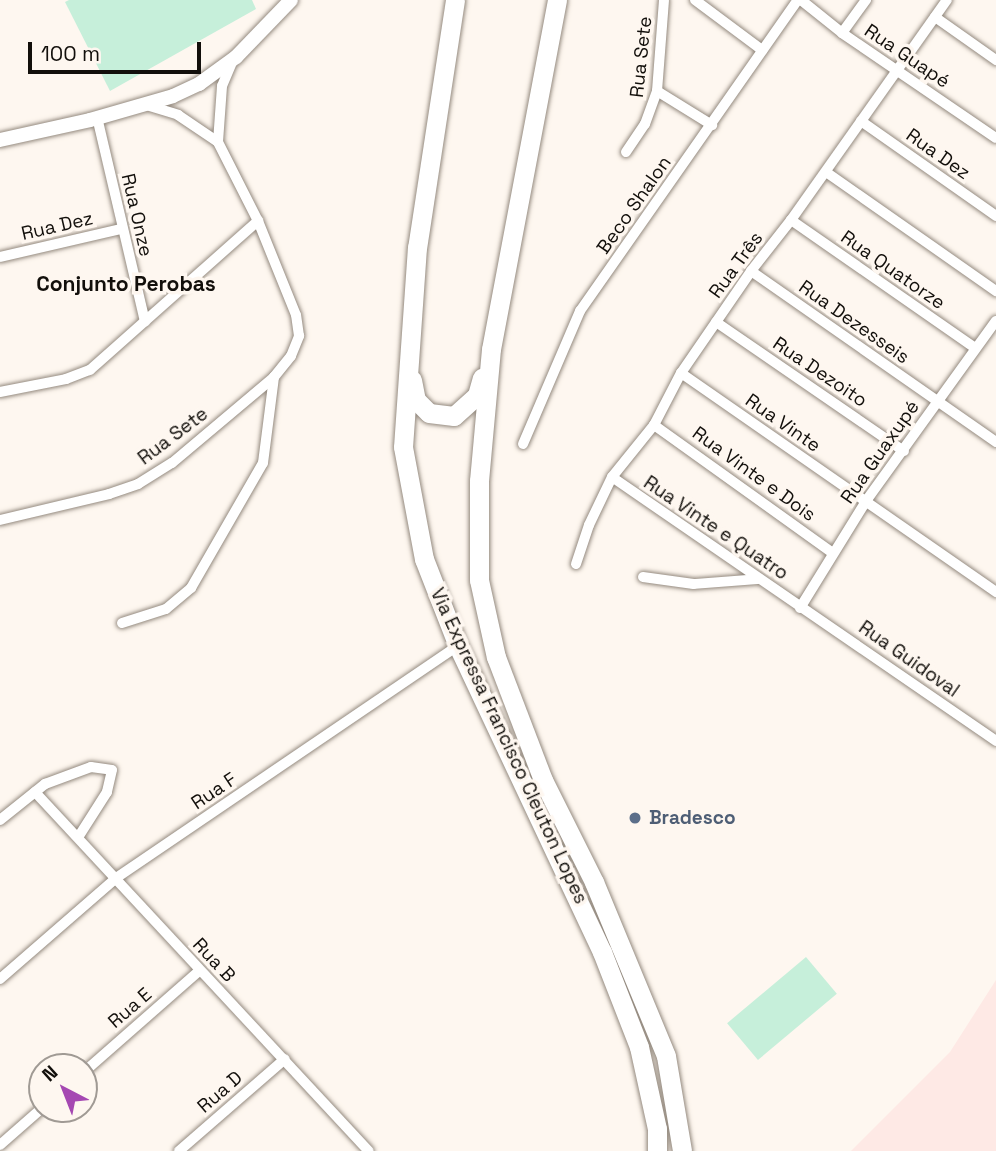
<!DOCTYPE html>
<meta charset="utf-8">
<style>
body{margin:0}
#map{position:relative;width:996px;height:1151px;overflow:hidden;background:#fef7f0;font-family:"Space Grotesk",sans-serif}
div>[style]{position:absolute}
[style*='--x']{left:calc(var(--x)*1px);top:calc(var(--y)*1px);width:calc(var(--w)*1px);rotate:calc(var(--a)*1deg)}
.industrial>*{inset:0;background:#fee9e5}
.green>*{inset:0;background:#c6efda;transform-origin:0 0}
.roads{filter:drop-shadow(0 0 2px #948a7f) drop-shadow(0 0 2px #948a7f)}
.street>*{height:10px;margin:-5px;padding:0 5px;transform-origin:5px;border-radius:5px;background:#fff}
.secondary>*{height:14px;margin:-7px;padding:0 7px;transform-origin:7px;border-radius:7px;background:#fff}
.highway>*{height:19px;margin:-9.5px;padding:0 9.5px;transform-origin:9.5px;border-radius:9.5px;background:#fff}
.dots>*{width:19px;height:19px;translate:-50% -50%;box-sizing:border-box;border:4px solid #fef7f0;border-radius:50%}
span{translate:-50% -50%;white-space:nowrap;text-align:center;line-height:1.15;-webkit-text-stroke:7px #fef7f0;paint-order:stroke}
.street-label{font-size:19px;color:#120f0b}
.service-label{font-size:19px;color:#4e5e75;font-weight:700}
.left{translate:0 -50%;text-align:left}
.neighbourhood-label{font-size:21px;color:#120f0b;font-weight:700}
.north{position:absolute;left:28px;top:1053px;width:70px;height:70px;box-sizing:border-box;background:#fef7f0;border:2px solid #a09a94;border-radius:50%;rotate:318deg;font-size:19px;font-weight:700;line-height:28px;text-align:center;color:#120f0b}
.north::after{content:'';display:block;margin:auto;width:24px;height:32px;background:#a548b2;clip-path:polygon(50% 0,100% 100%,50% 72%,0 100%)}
.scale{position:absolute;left:28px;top:42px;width:173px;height:32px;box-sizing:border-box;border:4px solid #120f0b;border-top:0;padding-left:9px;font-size:21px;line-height:24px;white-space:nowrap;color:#120f0b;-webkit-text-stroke:5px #fef7f0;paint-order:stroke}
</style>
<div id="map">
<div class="industrial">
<div style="clip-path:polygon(996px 980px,996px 1151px,851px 1151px,950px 1052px)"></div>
</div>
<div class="green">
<div style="clip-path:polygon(69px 0,252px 0,256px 9px,110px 91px,65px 2px)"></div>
<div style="left:806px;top:957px;width:48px;height:103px;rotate:50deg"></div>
</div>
<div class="roads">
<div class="street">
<div style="--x:695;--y:0;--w:84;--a:36.7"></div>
<div style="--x:801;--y:0;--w:53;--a:38.8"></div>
<div style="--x:842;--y:33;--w:186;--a:34.3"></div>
<div style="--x:935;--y:17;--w:75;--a:35.2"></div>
<div style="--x:842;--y:33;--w:41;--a:-54"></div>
<div style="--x:657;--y:91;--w:65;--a:31.7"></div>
<div style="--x:143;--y:104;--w:37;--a:17"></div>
<div style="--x:178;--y:115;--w:48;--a:34"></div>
<div style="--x:97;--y:117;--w:210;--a:76.8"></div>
<div style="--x:861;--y:121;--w:165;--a:35.1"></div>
<div style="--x:626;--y:152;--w:34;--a:-56"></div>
<div style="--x:645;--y:124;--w:35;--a:-70"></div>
<div style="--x:657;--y:91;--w:91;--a:-85.6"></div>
<div style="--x:826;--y:172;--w:208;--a:35"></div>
<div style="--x:791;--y:220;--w:224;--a:34.8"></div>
<div style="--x:0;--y:257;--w:124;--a:-13"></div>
<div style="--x:751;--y:271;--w:299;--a:34.9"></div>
<div style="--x:716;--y:322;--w:228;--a:34.5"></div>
<div style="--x:681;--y:373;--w:384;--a:34.8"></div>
<div style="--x:0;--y:392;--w:67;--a:-11.1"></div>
<div style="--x:66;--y:379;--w:26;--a:-21"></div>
<div style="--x:90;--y:370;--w:225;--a:-41.6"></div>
<div style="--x:654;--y:425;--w:220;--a:35.6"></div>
<div style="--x:523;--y:444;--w:145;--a:-66.8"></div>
<div style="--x:580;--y:311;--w:380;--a:-55"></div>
<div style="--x:612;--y:477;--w:466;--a:34.5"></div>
<div style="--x:0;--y:520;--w:112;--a:-13.4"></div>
<div style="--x:109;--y:494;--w:31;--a:-19"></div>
<div style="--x:138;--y:484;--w:40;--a:-32"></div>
<div style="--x:172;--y:463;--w:133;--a:-40.1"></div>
<div style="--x:274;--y:377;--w:27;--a:-51"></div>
<div style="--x:291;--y:356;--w:22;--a:-68"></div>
<div style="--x:299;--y:336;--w:21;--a:-98"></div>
<div style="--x:296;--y:315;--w:101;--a:-112"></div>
<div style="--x:258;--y:221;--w:89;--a:-116.9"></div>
<div style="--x:218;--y:142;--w:56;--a:-85.9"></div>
<div style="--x:222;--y:86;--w:26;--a:-67"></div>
<div style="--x:576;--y:564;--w:41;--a:-71.6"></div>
<div style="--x:589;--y:525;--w:53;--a:-64.4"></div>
<div style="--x:612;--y:477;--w:67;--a:-51.1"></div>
<div style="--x:654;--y:425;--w:59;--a:-62.6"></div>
<div style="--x:681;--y:373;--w:124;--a:-55.5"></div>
<div style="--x:751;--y:271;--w:65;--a:-51.9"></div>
<div style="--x:791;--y:220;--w:270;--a:-54.7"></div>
<div style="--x:643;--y:577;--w:51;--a:7.8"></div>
<div style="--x:694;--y:584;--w:65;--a:-4.4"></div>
<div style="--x:800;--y:608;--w:126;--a:-58.3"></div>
<div style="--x:866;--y:501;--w:222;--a:-54.2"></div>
<div style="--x:122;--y:623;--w:46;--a:-17.7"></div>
<div style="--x:166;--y:609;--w:33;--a:-40"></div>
<div style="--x:191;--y:588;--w:144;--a:-60.1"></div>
<div style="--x:263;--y:463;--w:87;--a:-82.7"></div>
<div style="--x:35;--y:792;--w:490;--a:47.1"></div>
<div style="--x:0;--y:820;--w:58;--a:-38.7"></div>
<div style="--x:45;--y:784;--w:49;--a:-20.3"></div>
<div style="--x:91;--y:767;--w:21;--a:8"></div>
<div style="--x:112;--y:770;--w:23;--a:103"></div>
<div style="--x:107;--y:792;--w:52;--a:122.5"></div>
<div style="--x:0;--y:979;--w:154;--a:-41"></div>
<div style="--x:116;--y:878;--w:413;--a:-34.2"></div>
<div style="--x:84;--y:1072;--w:153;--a:-41.3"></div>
<div style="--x:0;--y:1145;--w:56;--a:-41.4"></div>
<div style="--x:179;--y:1151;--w:140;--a:-41"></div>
</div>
<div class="secondary">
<div style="--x:0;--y:140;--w:92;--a:-12.5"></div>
<div style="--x:90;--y:120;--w:86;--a:-16.1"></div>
<div style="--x:173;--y:96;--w:29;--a:-25"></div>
<div style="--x:199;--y:84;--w:46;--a:-36.1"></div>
<div style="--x:236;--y:57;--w:79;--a:-46"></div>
</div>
<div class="highway">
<div style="--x:455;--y:0;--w:250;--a:98.7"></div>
<div style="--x:417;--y:247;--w:200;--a:94"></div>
<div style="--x:403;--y:447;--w:114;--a:79.4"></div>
<div style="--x:424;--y:559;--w:93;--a:68.7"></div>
<div style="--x:458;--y:646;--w:338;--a:64.8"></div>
<div style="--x:602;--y:952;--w:102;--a:68.7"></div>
<div style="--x:639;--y:1047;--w:84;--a:77.6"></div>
<div style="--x:657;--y:1129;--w:22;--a:90"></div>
<div style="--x:557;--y:0;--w:355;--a:100.7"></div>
<div style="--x:491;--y:349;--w:133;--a:95.2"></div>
<div style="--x:479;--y:481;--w:99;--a:90"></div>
<div style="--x:479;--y:580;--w:79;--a:77.6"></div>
<div style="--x:496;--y:657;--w:132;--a:69.1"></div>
<div style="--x:543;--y:780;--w:114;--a:63.4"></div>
<div style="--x:594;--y:882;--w:188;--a:67.5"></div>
<div style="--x:666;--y:1056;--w:96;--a:80.4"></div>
<div style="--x:412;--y:380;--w:20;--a:79"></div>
<div style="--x:416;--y:400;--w:18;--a:45"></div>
<div style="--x:429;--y:413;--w:25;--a:7"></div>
<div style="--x:454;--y:416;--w:31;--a:-42"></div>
<div style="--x:477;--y:395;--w:18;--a:-74"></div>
</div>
</div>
<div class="dots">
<div style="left:635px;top:818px;background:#5c6f8a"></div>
</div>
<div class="street-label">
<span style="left:907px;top:56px;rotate:34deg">Rua Guapé</span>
<span style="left:641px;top:57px;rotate:-84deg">Rua Sete</span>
<span style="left:938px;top:154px;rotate:35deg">Rua Dez</span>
<span style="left:634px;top:205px;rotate:-55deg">Beco Shalon</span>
<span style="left:137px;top:215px;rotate:77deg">Rua Onze</span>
<span style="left:57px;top:226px;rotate:-13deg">Rua Dez</span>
<span style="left:736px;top:265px;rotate:-54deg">Rua Três</span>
<span style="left:893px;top:270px;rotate:35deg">Rua Quatorze</span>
<span style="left:854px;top:322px;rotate:35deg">Rua Dezesseis</span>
<span style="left:820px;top:372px;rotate:34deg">Rua Dezoito</span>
<span style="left:783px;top:423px;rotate:35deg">Rua Vinte</span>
<span style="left:173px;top:436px;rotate:-37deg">Rua Sete</span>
<span style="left:880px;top:452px;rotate:-55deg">Rua Guaxupé</span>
<span style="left:754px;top:474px;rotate:36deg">Rua Vinte e Dois</span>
<span style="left:716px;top:528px;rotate:34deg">Rua Vinte e Quatro</span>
<span style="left:909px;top:659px;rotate:35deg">Rua Guidoval</span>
<span style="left:509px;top:746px;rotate:65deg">Via Expressa Francisco Cleuton Lopes</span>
<span style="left:214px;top:791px;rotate:-34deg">Rua F</span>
<span style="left:214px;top:960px;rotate:47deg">Rua B</span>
<span style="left:130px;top:1008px;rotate:-41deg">Rua E</span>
<span style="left:220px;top:1092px;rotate:-41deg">Rua D</span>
</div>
<div class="service-label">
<span class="left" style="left:649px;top:818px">Bradesco</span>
</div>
<div class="neighbourhood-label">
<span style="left:126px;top:284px">Conjunto Perobas</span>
</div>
<div class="north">N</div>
<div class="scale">100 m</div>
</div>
